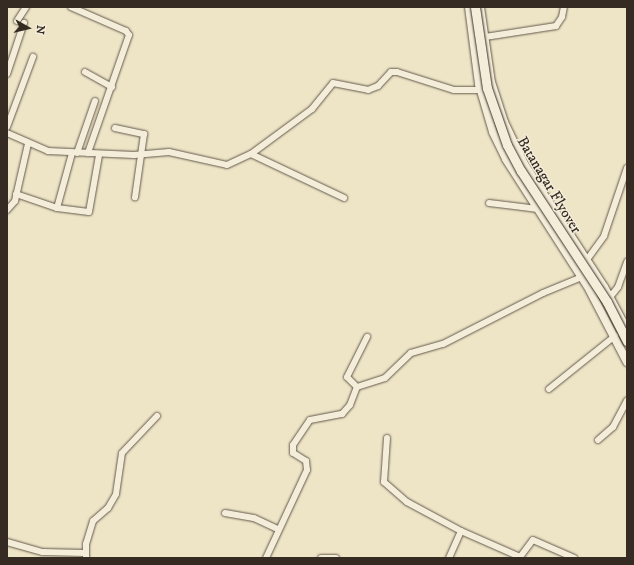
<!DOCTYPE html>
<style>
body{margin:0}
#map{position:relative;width:634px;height:565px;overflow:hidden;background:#eee4c6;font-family:"IM FELL DW Pica",serif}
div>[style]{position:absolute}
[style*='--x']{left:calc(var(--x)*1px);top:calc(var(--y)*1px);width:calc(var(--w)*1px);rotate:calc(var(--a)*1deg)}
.roads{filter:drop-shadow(0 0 1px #63594c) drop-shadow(0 0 1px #63594c)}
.minor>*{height:6px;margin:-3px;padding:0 3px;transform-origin:3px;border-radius:3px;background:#f4edda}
.tertiary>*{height:8px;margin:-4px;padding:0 4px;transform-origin:4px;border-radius:4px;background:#f4edda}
.bridges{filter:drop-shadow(0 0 1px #352b23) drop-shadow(0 0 1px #352b23)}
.secondary-bridge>*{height:9px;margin:-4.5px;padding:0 4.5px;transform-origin:4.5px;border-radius:4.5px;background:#f4edda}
span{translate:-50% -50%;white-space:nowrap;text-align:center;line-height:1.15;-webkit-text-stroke:3px #f4edda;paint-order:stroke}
.street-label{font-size:15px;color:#352b23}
.frame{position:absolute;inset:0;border:8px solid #352b23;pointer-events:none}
.north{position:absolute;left:8px;top:8px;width:40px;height:40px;-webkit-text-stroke:3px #f4edda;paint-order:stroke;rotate:98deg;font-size:11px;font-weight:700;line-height:16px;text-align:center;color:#352b23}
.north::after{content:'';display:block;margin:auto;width:14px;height:18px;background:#352b23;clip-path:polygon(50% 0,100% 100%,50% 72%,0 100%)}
</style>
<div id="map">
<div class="roads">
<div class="minor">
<div style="--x:71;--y:7;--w:60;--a:23.6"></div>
<div style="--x:126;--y:31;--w:5;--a:53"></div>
<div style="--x:129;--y:35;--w:125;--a:109.2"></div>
<div style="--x:17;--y:21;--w:17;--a:-57"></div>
<div style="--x:485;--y:37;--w:72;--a:-8.8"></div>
<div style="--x:556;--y:26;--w:11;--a:-56"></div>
<div style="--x:562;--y:17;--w:10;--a:-79"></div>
<div style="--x:85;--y:72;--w:31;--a:29"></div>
<div style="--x:7;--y:74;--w:54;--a:-71.6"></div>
<div style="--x:7;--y:127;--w:75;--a:-69.6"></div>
<div style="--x:115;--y:128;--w:30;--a:12"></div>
<div style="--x:144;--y:134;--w:64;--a:98.1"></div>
<div style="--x:7;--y:133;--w:45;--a:23.7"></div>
<div style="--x:48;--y:151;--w:86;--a:2.7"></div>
<div style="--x:134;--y:155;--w:35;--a:-5"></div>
<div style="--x:169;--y:152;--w:59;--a:12.6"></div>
<div style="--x:227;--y:165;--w:26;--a:-25"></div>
<div style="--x:251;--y:154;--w:76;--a:-36.4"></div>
<div style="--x:312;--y:109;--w:33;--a:-51"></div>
<div style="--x:333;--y:83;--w:36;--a:11"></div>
<div style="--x:368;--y:90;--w:11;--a:-22"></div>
<div style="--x:378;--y:86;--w:19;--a:-47"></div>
<div style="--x:391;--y:72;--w:6;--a:0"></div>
<div style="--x:397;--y:72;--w:60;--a:17.5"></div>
<div style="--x:454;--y:90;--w:30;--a:0"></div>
<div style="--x:77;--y:153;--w:55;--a:-70.9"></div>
<div style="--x:251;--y:154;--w:103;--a:25.3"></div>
<div style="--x:16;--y:194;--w:43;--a:18.9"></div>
<div style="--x:57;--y:208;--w:32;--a:7"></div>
<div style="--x:89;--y:212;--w:58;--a:-80"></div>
<div style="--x:489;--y:203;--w:49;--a:7"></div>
<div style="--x:57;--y:208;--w:57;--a:-74.7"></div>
<div style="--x:7;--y:210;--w:12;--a:-48"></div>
<div style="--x:15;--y:201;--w:58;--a:-77.2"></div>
<div style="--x:586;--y:261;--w:31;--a:-54"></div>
<div style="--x:604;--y:236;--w:72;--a:-71.3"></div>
<div style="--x:610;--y:297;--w:13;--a:-51"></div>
<div style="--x:618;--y:287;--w:27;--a:-70"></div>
<div style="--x:357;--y:387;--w:29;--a:-18"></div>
<div style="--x:385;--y:378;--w:36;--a:-44"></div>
<div style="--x:411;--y:353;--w:33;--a:-16"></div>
<div style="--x:443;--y:344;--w:112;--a:-27"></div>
<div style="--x:543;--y:293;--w:42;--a:-22.3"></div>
<div style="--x:549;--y:389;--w:85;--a:-38.8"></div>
<div style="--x:387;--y:438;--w:44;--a:93.9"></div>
<div style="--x:384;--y:482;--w:30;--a:41"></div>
<div style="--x:407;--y:502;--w:61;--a:28.2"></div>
<div style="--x:461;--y:531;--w:30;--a:114"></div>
<div style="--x:598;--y:440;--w:20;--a:-41"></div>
<div style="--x:613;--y:427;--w:30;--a:-62"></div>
<div style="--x:225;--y:513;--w:29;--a:10"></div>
<div style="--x:254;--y:518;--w:26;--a:25"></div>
<div style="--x:461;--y:531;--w:64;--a:23.8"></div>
<div style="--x:520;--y:557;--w:21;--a:-53"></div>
<div style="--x:533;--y:540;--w:45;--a:23.7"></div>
<div style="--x:7;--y:542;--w:37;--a:16"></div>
<div style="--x:43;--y:552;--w:42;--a:1.4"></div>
<div style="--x:86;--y:558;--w:14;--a:-90"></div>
<div style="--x:86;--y:544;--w:24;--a:-73"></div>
<div style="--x:93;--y:521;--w:20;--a:-41"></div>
<div style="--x:108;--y:508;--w:16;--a:-60"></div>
<div style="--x:116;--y:494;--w:41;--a:-81.7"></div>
<div style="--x:122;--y:453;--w:51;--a:-46.6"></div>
<div style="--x:266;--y:558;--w:97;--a:-65"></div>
<div style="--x:307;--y:470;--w:9;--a:-96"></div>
<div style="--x:306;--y:461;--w:15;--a:-148"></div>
<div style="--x:293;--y:453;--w:8;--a:-90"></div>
<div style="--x:293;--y:445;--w:30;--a:-56"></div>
<div style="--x:310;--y:420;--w:33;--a:-11"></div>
<div style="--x:342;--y:414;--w:12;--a:-48"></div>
<div style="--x:350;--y:405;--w:19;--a:-69"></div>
<div style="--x:357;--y:387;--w:14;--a:-135"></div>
<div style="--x:347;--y:377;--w:45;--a:-63.4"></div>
<div style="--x:321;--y:558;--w:15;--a:0"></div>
</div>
<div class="tertiary">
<div style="--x:469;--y:7;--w:78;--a:82.6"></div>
<div style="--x:479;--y:84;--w:50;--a:73.7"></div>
<div style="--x:493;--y:132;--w:30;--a:64"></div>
<div style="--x:506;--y:159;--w:150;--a:57.3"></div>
<div style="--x:587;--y:285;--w:87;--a:62.5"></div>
<div style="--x:480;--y:7;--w:76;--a:81.7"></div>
<div style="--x:491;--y:82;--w:42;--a:72"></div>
<div style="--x:504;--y:122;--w:47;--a:64.5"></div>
<div style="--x:524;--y:164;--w:147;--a:57"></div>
<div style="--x:604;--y:287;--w:49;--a:61.9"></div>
</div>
</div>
<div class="bridges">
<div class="secondary-bridge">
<div style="--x:475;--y:7;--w:82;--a:81.6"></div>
<div style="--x:487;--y:88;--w:60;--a:70.7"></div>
<div style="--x:507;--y:145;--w:30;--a:62"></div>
<div style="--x:521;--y:171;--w:157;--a:56.7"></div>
<div style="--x:607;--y:302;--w:44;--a:62.9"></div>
</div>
</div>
<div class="street-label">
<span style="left:549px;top:185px;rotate:59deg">Batanagar Flyover</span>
</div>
<div class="frame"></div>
<div class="north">N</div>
</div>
